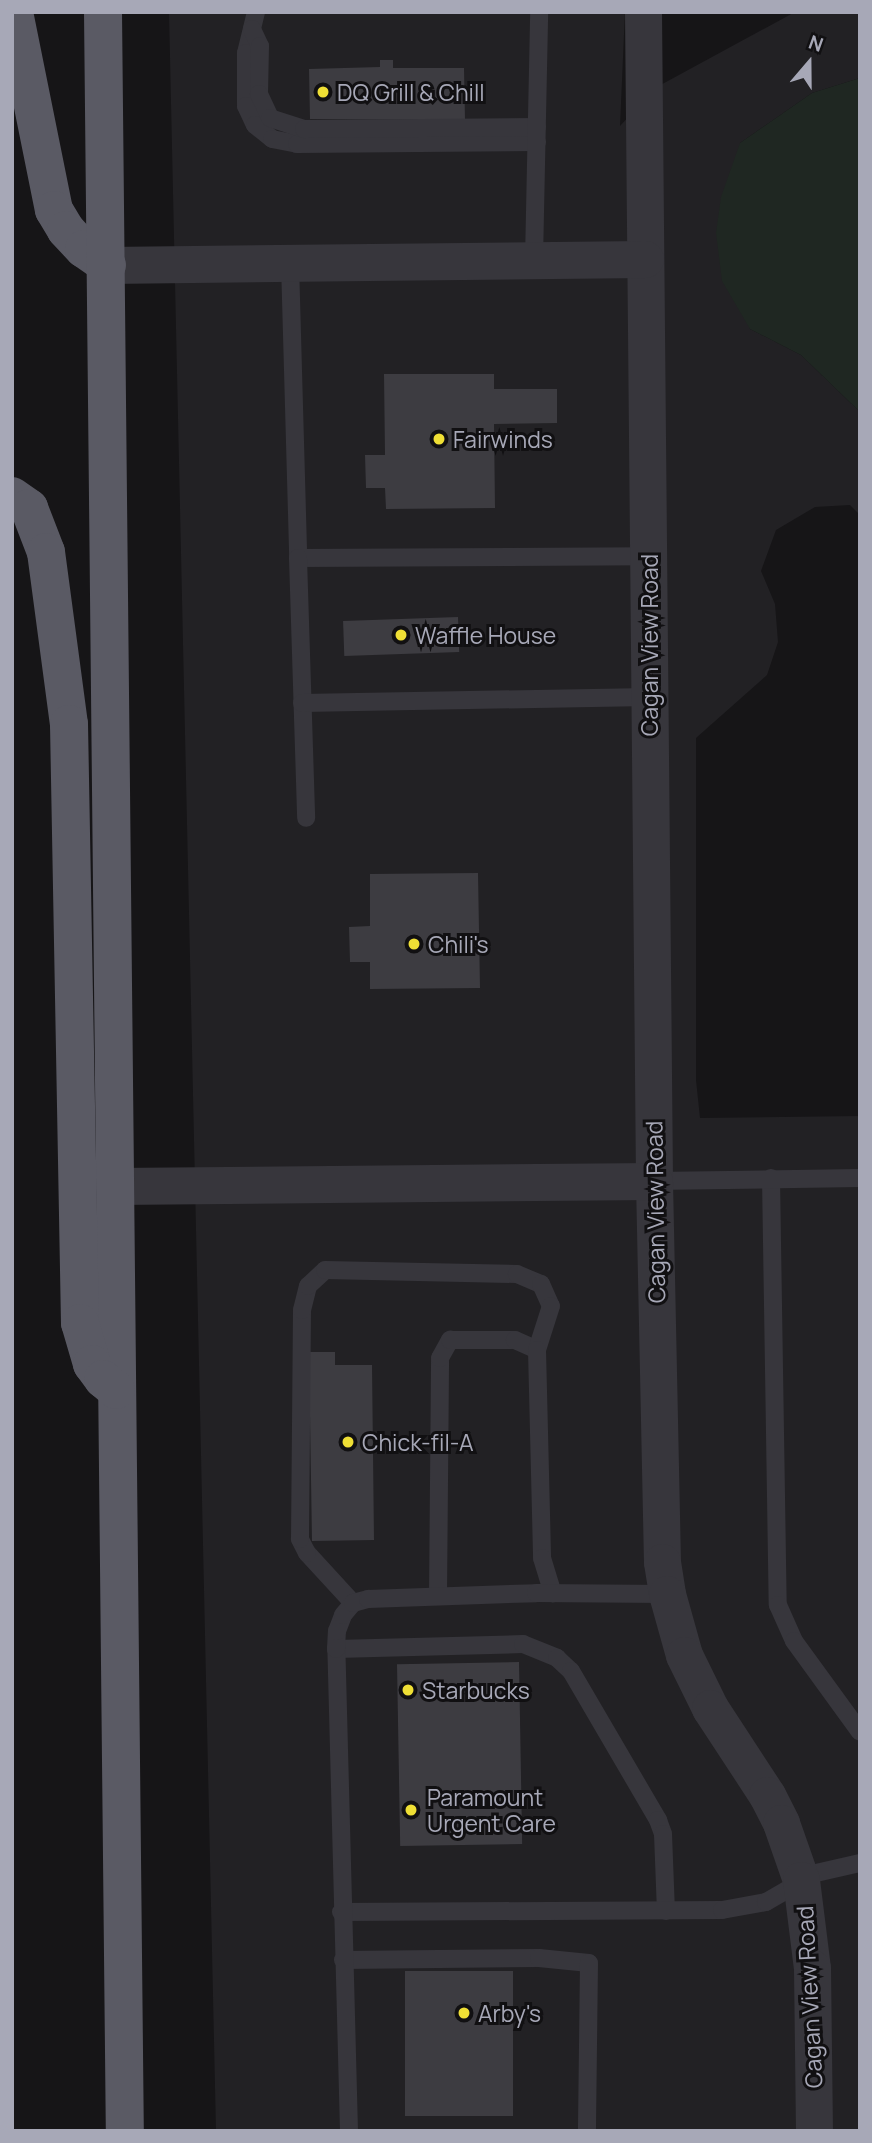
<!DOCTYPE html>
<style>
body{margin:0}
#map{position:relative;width:872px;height:2143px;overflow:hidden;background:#161517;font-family:Manrope,sans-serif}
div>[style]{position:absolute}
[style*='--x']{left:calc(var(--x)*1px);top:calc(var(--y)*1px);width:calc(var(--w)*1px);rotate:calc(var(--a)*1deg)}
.built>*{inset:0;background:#222124}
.green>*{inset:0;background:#1f2722}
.building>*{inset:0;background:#3d3c41;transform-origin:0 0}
.service>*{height:18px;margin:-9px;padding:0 9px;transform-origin:9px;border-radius:9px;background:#37363c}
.minor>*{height:37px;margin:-18.5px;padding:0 18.5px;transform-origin:18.5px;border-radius:18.5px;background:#37363c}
.trunk>*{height:38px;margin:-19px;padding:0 19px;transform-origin:19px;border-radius:19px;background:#5a5a64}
.dots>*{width:19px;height:19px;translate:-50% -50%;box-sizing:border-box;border:4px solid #111012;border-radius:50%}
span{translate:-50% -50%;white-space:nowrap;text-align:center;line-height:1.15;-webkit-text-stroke:6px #111012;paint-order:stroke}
.poi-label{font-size:23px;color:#a7a8b7}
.left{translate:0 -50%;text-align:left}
.street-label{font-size:23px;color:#a7a8b7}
.frame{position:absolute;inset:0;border:14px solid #a7a8b7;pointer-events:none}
.north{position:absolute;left:774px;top:28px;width:70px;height:70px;-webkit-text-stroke:5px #111012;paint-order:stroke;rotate:20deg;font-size:19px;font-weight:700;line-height:28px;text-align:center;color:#a7a8b7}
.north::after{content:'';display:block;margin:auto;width:24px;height:32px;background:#a7a8b7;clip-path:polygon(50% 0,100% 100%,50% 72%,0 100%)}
</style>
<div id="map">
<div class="built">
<div style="clip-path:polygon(169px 12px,625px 12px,620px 126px,655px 88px,795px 12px,860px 14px,860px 78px,812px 93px,740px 143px,750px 329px,801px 355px,860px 412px,860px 515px,850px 505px,815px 507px,776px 530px,761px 571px,775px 604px,778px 642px,767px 675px,696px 738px,696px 1080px,700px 1118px,860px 1116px,860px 2131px,216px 2131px)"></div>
</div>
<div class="green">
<div style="clip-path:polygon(860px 78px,860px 412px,801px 355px,750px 329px,722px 281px,716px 233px,721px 197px,740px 143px,812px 93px)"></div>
</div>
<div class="building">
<div style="clip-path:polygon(380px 60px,393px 60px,393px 68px,464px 68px,465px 120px,310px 119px,309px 69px,380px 67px)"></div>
<div style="clip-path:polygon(384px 374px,494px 374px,494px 389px,557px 389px,557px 423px,494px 424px,495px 508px,386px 509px,385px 488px,366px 488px,365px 455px,385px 455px)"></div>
<div style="left:458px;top:617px;width:35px;height:115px;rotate:88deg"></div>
<div style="clip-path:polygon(478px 873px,480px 988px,370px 989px,370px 962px,350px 962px,349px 927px,370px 926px,370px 874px)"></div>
<div style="clip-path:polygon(309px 1352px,335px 1352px,335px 1365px,372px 1365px,374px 1540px,312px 1541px)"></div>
<div style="left:519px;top:1662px;width:182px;height:122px;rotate:89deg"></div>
<div style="left:405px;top:1971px;width:108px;height:145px"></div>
</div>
<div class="service">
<div style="--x:256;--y:12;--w:42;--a:103.7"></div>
<div style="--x:246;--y:53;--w:53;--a:90"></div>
<div style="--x:246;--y:106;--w:21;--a:65"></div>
<div style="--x:255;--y:125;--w:22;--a:39"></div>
<div style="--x:272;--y:139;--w:25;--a:11"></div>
<div style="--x:297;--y:144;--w:240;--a:-0.5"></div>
<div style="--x:252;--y:29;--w:19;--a:65"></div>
<div style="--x:260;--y:46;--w:48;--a:91.2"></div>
<div style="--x:259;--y:94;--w:26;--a:65"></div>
<div style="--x:270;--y:118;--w:36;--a:18"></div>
<div style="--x:304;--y:129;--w:233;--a:-0.5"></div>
<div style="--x:534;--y:260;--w:248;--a:-88.8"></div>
<div style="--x:290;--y:263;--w:295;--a:88.4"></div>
<div style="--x:298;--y:558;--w:350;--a:-0.3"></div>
<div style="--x:298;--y:558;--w:260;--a:88.2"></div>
<div style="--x:302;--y:703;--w:347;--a:-1"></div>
<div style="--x:771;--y:1178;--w:427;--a:89.1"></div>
<div style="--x:778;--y:1605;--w:39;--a:66"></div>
<div style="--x:794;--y:1641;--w:112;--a:54"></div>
<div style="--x:654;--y:1181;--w:206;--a:-0.8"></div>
<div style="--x:438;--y:1596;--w:238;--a:-89.5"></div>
<div style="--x:440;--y:1358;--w:21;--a:-61"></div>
<div style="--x:450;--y:1340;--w:65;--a:0"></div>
<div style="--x:515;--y:1340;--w:24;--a:24"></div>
<div style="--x:353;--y:1603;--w:68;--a:-132.6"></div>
<div style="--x:307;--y:1553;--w:16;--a:-117"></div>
<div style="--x:300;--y:1539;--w:229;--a:-89.5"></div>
<div style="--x:302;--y:1310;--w:25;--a:-76"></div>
<div style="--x:308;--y:1286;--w:23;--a:-43"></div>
<div style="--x:325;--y:1270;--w:192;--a:1.2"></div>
<div style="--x:517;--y:1274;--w:26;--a:23"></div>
<div style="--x:541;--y:1284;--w:24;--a:66"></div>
<div style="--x:551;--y:1306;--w:46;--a:107.7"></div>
<div style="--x:537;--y:1350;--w:208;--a:88.6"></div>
<div style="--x:542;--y:1558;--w:37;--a:73"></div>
<div style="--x:336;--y:1649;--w:187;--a:-1.5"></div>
<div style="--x:523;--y:1644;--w:37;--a:22"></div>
<div style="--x:557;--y:1658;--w:19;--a:43"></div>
<div style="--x:571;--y:1671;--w:173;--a:59.7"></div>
<div style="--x:658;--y:1820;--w:15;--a:70"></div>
<div style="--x:663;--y:1834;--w:77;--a:87.8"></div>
<div style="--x:341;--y:1912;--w:381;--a:-0.3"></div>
<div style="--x:722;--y:1910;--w:45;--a:-10.3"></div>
<div style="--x:766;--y:1902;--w:58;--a:-30.1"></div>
<div style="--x:816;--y:1873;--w:45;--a:-12.8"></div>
<div style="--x:343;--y:1960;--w:196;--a:-0.6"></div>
<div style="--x:539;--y:1958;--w:50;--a:5.7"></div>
<div style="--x:589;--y:1963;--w:168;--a:90.7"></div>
<div style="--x:349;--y:2131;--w:482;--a:-91.5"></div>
<div style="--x:336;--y:1649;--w:18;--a:-87"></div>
<div style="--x:337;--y:1631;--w:17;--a:-69"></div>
<div style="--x:343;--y:1615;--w:16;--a:-50"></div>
<div style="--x:353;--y:1603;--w:16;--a:-15"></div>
<div style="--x:368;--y:1599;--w:168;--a:-2"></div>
<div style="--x:536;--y:1593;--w:131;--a:0.4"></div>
</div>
<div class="minor">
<div style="--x:643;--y:12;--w:1169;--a:89.46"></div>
<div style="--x:654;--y:1181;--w:381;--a:88.8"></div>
<div style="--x:662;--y:1562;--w:32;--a:81"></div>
<div style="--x:667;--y:1594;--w:63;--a:74.4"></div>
<div style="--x:684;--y:1655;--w:59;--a:63.9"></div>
<div style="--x:710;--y:1708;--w:104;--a:56.8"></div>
<div style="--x:767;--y:1795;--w:31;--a:63"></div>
<div style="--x:781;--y:1823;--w:60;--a:70.7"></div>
<div style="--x:801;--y:1880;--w:89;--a:82.9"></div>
<div style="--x:812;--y:1968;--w:163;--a:89.3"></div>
<div style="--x:107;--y:265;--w:538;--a:-0.64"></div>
<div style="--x:114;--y:1186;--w:540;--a:-0.53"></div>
</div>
<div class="trunk">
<div style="--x:14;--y:12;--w:202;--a:78.6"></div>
<div style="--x:54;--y:210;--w:23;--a:59"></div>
<div style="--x:66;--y:230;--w:26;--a:47"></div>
<div style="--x:84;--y:249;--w:28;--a:35"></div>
<div style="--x:103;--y:12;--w:2119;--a:89.41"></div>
<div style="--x:12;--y:496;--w:21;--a:35"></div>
<div style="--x:29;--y:508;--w:47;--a:68.9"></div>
<div style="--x:46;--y:552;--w:174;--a:82.4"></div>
<div style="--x:69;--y:724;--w:599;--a:88.95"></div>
<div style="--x:80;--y:1323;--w:43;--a:73.7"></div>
<div style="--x:92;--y:1364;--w:19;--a:54"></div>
<div style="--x:103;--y:1379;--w:17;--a:40"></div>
</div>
<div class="dots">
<div style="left:323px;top:92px;background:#efdf35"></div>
<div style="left:439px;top:439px;background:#efdf35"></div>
<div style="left:401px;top:635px;background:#efdf35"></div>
<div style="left:414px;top:944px;background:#efdf35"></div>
<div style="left:348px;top:1442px;background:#efdf35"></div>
<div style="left:408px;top:1690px;background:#efdf35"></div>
<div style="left:411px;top:1810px;background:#efdf35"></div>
<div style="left:464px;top:2013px;background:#efdf35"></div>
</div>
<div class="poi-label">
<span class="left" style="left:337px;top:92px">DQ Grill &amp; Chill</span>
<span class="left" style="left:453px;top:439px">Fairwinds</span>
<span class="left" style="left:415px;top:635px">Waffle House</span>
<span class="left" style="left:428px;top:944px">Chili's</span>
<span class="left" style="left:362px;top:1442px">Chick-fil-A</span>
<span class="left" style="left:422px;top:1690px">Starbucks</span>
<span class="left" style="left:427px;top:1810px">Paramount<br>Urgent Care</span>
<span class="left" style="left:478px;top:2013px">Arby's</span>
</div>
<div class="street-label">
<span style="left:649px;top:645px;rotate:-90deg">Cagan View Road</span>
<span style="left:655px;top:1212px;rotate:-91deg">Cagan View Road</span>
<span style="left:809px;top:1997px;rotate:-93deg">Cagan View Road</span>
</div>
<div class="frame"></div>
<div class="north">N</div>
</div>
